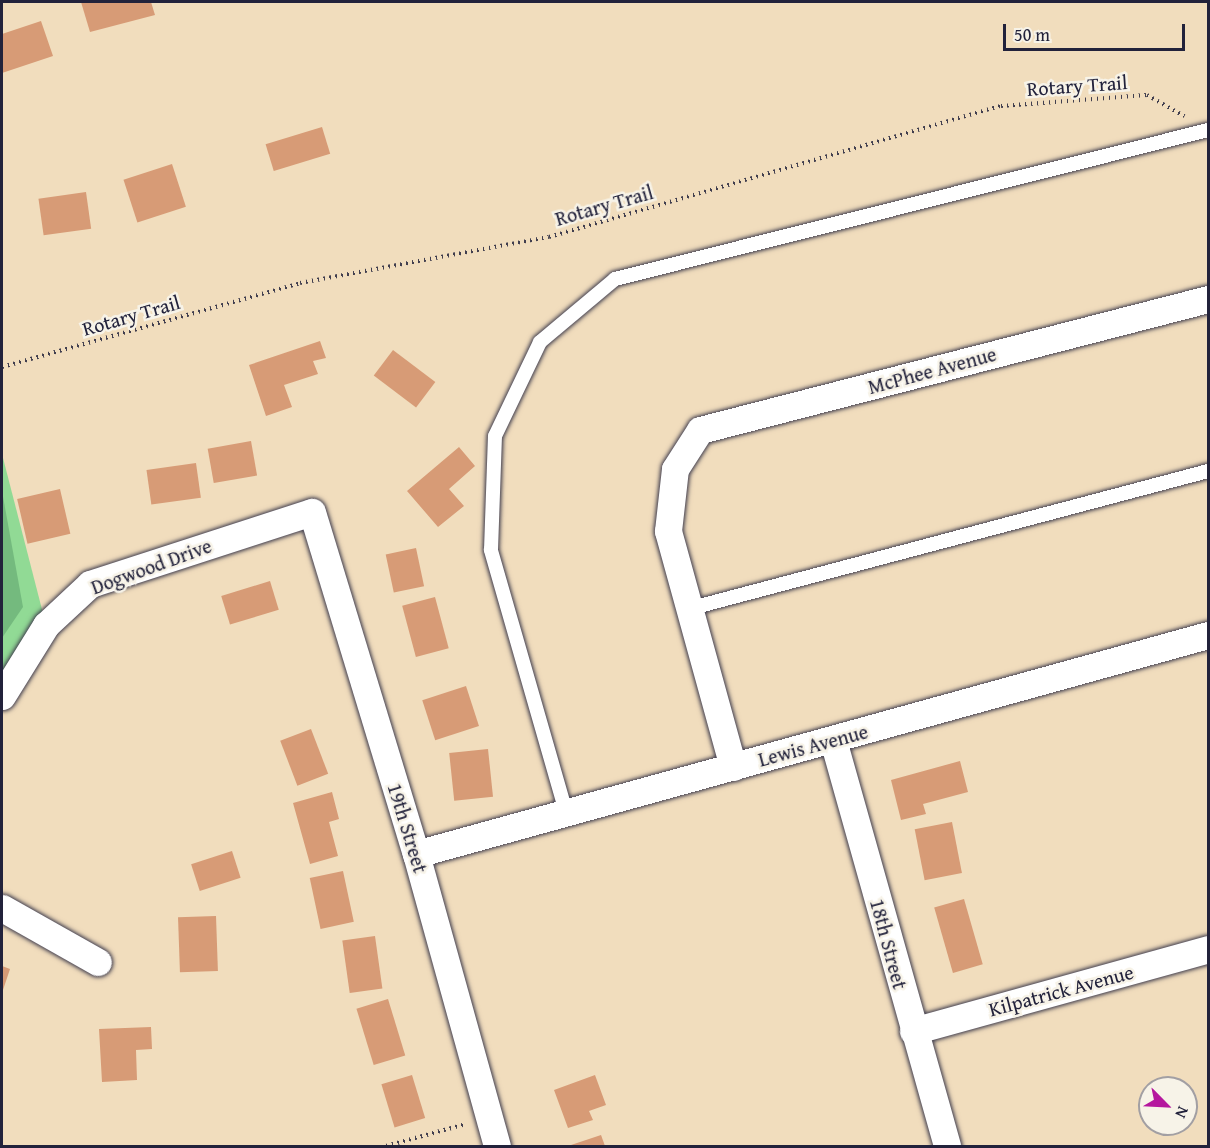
<!DOCTYPE html>
<style>
body{margin:0}
#map{position:relative;width:1210px;height:1148px;overflow:hidden;background:#f1ddbd;font-family:"Gentium Book Plus",serif}
div>[style]{position:absolute}
[style*='--x']{left:calc(var(--x)*1px);top:calc(var(--y)*1px);width:calc(var(--w)*1px);rotate:calc(var(--a)*1deg)}
.green>*{inset:0;background:#91da95}
.forest>*{inset:0;background:#74ba7e}
.building>*{inset:0;background:#d79b76;transform-origin:0 0}
.path>*{height:4px;margin-top:-2px;transform-origin:0;background:repeating-linear-gradient(90deg,#413e4e 0 1.5px,transparent 0 6px)}
.roads{filter:drop-shadow(0 0 2px #413e4e) drop-shadow(0 0 2px #413e4e)}
.lane>*{height:14px;margin:-7px;padding:0 7px;transform-origin:7px;border-radius:7px;background:#fff}
.street>*{height:27px;margin:-13.5px;padding:0 13.5px;transform-origin:13.5px;border-radius:13.5px;background:#fff}
span{translate:-50% -50%;white-space:nowrap;text-align:center;line-height:1.15;-webkit-text-stroke:5px #f7f3e8;paint-order:stroke}
.street-label{font-size:20px;color:#22223b}
.frame{position:absolute;inset:0;border:3px solid #22223b;pointer-events:none}
.north{position:absolute;left:1138px;top:1076px;width:60px;height:60px;box-sizing:border-box;background:#f7f3e8;border:2px solid #a29fa3;border-radius:50%;rotate:114deg;font-size:16px;font-weight:700;line-height:24px;text-align:center;color:#22223b}
.north::after{content:'';display:block;margin:auto;width:21px;height:27px;background:#b5179e;clip-path:polygon(50% 0,100% 100%,50% 72%,0 100%)}
.scale{position:absolute;left:1003px;top:24px;width:182px;height:27px;box-sizing:border-box;border:3px solid #22223b;border-top:0;padding-left:8px;font-size:18px;line-height:21px;white-space:nowrap;color:#22223b;-webkit-text-stroke:4px #f7f3e8;paint-order:stroke}
</style>
<div id="map">
<div class="green">
<div style="clip-path:polygon(2px 454px,46px 625px,2px 696px)"></div>
</div>
<div class="forest">
<div style="clip-path:polygon(2px 491px,23px 607px,2px 638px)"></div>
</div>
<div class="building">
<div style="clip-path:polygon(81px 2px,151px 2px,155px 15px,90px 32px)"></div>
<div style="clip-path:polygon(41px 21px,53px 56px,2px 73px,2px 34px)"></div>
<div style="left:322px;top:127px;width:28px;height:59px;rotate:73deg"></div>
<div style="left:172px;top:164px;width:45px;height:51px;rotate:72deg"></div>
<div style="left:86px;top:192px;width:37px;height:48px;rotate:82deg"></div>
<div style="clip-path:polygon(320px 341px,326px 358px,313px 361px,318px 374px,284px 385px,292px 407px,266px 416px,249px 365px)"></div>
<div style="left:393px;top:350px;width:53px;height:32px;rotate:37deg"></div>
<div style="left:251px;top:441px;width:35px;height:44px;rotate:80deg"></div>
<div style="clip-path:polygon(459px 447px,475px 466px,449px 489px,464px 506px,438px 527px,407px 491px)"></div>
<div style="left:196px;top:463px;width:35px;height:50px;rotate:82deg"></div>
<div style="left:60px;top:489px;width:46px;height:44px;rotate:77deg"></div>
<div style="left:416px;top:548px;width:39px;height:31px;rotate:78deg"></div>
<div style="left:270px;top:581px;width:30px;height:51px;rotate:73deg"></div>
<div style="left:435px;top:597px;width:53px;height:34px;rotate:75deg"></div>
<div style="left:466px;top:686px;width:42px;height:46px;rotate:72deg"></div>
<div style="left:311px;top:729px;width:48px;height:33px;rotate:69deg"></div>
<div style="left:488px;top:749px;width:48px;height:39px;rotate:84deg"></div>
<div style="clip-path:polygon(960px 761px,968px 792px,923px 804px,926px 814px,901px 820px,891px 780px)"></div>
<div style="clip-path:polygon(332px 792px,339px 819px,329px 822px,338px 856px,310px 864px,293px 803px)"></div>
<div style="left:952px;top:822px;width:52px;height:38px;rotate:79deg"></div>
<div style="left:232px;top:851px;width:28px;height:43px;rotate:72deg"></div>
<div style="left:343px;top:871px;width:52px;height:34px;rotate:78deg"></div>
<div style="left:964px;top:899px;width:68px;height:31px;rotate:74deg"></div>
<div style="left:216px;top:916px;width:55px;height:38px;rotate:88deg"></div>
<div style="left:375px;top:936px;width:53px;height:33px;rotate:82deg"></div>
<div style="clip-path:polygon(2px 966px,10px 969px,2px 993px)"></div>
<div style="left:388px;top:999px;width:59px;height:33px;rotate:73deg"></div>
<div style="clip-path:polygon(151px 1027px,152px 1049px,136px 1050px,137px 1080px,102px 1082px,99px 1029px)"></div>
<div style="left:412px;top:1075px;width:45px;height:32px;rotate:73deg"></div>
<div style="clip-path:polygon(595px 1075px,606px 1105px,589px 1111px,593px 1120px,568px 1128px,554px 1090px)"></div>
<div style="clip-path:polygon(601px 1135px,605px 1146px,568px 1146px)"></div>
</div>
<div class="path">
<div style="--x:2;--y:367;--w:310;--a:-15.7"></div>
<div style="--x:300;--y:283;--w:253;--a:-10.5"></div>
<div style="--x:549;--y:237;--w:471;--a:-16.2"></div>
<div style="--x:1001;--y:106;--w:146;--a:-4.3"></div>
<div style="--x:1147;--y:95;--w:43;--a:29.6"></div>
<div style="--x:386;--y:1146;--w:83;--a:-15.4"></div>
</div>
<div class="roads">
<div class="lane">
<div style="--x:688;--y:609;--w:538;--a:-14.86"></div>
<div style="--x:566;--y:812;--w:273;--a:-106"></div>
<div style="--x:491;--y:550;--w:114;--a:-88"></div>
<div style="--x:495;--y:436;--w:104;--a:-64.4"></div>
<div style="--x:540;--y:342;--w:98;--a:-40"></div>
<div style="--x:615;--y:279;--w:611;--a:-14.1"></div>
</div>
<div class="street">
<div style="--x:2;--y:696;--w:84;--a:-58.2"></div>
<div style="--x:46;--y:625;--w:60;--a:-43"></div>
<div style="--x:90;--y:584;--w:233;--a:-18"></div>
<div style="--x:312;--y:512;--w:357;--a:73.1"></div>
<div style="--x:416;--y:854;--w:303;--a:74.5"></div>
<div style="--x:833;--y:740;--w:422;--a:74.3"></div>
<div style="--x:733;--y:767;--w:245;--a:-105.4"></div>
<div style="--x:668;--y:531;--w:62;--a:-83.6"></div>
<div style="--x:675;--y:469;--w:46;--a:-57.3"></div>
<div style="--x:700;--y:430;--w:525;--a:-14.46"></div>
<div style="--x:416;--y:854;--w:822;--a:-15.46"></div>
<div style="--x:2;--y:908;--w:110;--a:29.4"></div>
<div style="--x:913;--y:1031;--w:306;--a:-15.5"></div>
</div>
</div>
<div class="street-label">
<span style="left:1077px;top:85px;rotate:-4deg">Rotary Trail</span>
<span style="left:604px;top:205px;rotate:-16deg">Rotary Trail</span>
<span style="left:131px;top:315px;rotate:-16deg">Rotary Trail</span>
<span style="left:932px;top:370px;rotate:-15deg">McPhee Avenue</span>
<span style="left:151px;top:566px;rotate:-20deg">Dogwood Drive</span>
<span style="left:813px;top:745px;rotate:-15deg">Lewis Avenue</span>
<span style="left:408px;top:828px;rotate:73deg">19th Street</span>
<span style="left:889px;top:944px;rotate:75deg">18th Street</span>
<span style="left:1061px;top:990px;rotate:-15deg">Kilpatrick Avenue</span>
</div>
<div class="frame"></div>
<div class="north">N</div>
<div class="scale">50 m</div>
</div>
